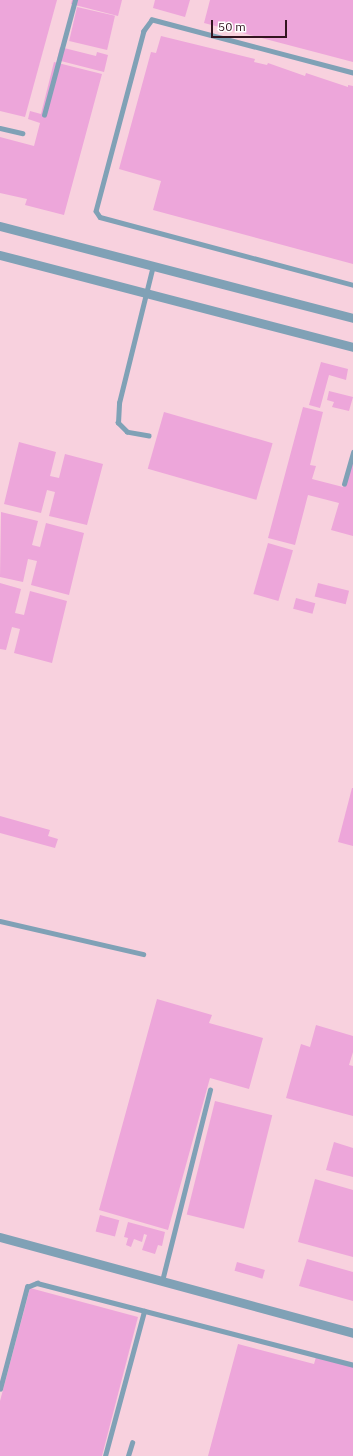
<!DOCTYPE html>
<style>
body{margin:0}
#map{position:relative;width:353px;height:1456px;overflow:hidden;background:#f4e2e7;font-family:"IBM Plex Sans",sans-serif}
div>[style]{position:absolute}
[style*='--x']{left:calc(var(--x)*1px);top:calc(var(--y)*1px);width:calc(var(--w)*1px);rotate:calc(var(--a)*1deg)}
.built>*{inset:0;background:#f8d1de;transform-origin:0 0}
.building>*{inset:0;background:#eda6da;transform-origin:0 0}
.lane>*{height:4.5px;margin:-2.25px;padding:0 2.25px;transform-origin:2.25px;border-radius:2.25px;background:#80a1b6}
.street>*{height:9px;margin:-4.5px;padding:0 4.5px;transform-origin:4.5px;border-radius:4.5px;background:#80a1b6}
span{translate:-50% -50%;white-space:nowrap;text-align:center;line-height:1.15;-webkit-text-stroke:3.5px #fff;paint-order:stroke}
.scale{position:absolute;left:211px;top:20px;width:76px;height:18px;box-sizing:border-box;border:2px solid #331420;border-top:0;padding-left:5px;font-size:12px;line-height:14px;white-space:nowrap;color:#331420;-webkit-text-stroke:3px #fff;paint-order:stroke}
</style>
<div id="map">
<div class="built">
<div style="left:0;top:0;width:353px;height:1456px"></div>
</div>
<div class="building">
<div style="clip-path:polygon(0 0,57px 0,25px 117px,0 111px)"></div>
<div style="clip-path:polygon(72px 0,122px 0,118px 16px,71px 4px)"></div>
<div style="clip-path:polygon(155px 0,190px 0,185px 17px,153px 8px)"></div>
<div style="clip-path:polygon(210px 0,353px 0,353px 62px,204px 23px)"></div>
<div style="left:77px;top:7px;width:39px;height:35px;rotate:13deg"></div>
<div style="clip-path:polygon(161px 36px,255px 59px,254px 62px,267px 65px,268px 63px,305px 76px,306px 73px,348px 87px,348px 85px,353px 86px,353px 264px,153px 210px,161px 181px,119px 169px,151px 52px,156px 53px)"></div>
<div style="clip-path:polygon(60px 47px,96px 56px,97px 52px,108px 55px,104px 72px,57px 60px)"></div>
<div style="clip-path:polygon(54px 62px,102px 74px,64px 215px,25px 205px,27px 199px,0 193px,0 137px,34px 146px,40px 123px,28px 119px,30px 111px,41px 114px)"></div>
<div style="clip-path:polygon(321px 362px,348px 369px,346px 380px,329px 375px,320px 408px,309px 405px)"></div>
<div style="clip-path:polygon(329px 391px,353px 397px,349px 411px,332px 407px,334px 402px,327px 400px)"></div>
<div style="clip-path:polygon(303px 407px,323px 412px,310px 465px,316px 466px,312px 479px,343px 487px,353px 454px,353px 536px,331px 530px,339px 503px,308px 495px,295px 545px,268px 538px)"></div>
<div style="left:164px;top:412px;width:113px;height:59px;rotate:16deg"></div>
<div style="clip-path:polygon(19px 442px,56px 452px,50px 476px,59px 478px,65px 454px,103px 464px,87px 525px,49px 516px,55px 492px,47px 490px,41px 513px,4px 504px)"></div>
<div style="clip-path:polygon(1px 512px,38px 521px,32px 545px,40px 547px,46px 523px,84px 533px,69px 595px,31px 585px,37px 561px,28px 559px,23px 582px,0 577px)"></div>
<div style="left:268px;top:543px;width:26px;height:53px;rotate:16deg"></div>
<div style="clip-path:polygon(0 583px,21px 589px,15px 613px,24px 615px,30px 591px,67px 601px,52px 663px,14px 653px,20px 629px,12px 627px,6px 650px,0 649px)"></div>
<div style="left:318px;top:583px;width:32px;height:14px;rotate:14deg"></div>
<div style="left:296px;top:598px;width:20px;height:11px;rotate:15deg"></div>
<div style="clip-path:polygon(352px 788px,353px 788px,353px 846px,338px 842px)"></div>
<div style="clip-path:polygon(0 816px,50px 830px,48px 836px,58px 839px,55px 848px,0 833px)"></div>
<div style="clip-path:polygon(157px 999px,212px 1015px,209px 1023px,263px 1038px,249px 1089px,210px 1078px,168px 1230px,99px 1210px)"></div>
<div style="clip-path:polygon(316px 1025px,353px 1036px,353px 1052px,349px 1065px,353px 1066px,353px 1116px,286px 1098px,301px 1044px,310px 1047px)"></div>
<div style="left:215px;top:1101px;width:59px;height:117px;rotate:14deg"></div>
<div style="clip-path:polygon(334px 1142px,353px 1148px,353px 1177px,326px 1170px)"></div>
<div style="clip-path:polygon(315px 1179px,353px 1190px,353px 1257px,298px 1242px)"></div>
<div style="left:100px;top:1215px;width:20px;height:17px;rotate:15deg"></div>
<div style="clip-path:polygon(128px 1222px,165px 1232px,162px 1246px,158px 1245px,155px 1254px,142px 1250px,147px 1235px,144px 1234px,142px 1242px,134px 1239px,131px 1247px,126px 1245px,128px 1238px,124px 1237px)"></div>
<div style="clip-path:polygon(307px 1259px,353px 1272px,353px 1301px,299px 1286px)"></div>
<div style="left:237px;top:1262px;width:29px;height:9px;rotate:16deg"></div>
<div style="clip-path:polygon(30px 1288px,138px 1317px,102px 1456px,0 1456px,0 1401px)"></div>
<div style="clip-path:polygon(238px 1344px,314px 1364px,316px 1357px,353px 1367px,353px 1456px,208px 1456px)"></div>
</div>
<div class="lane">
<div style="--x:353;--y:73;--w:208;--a:-165.2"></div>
<div style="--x:152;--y:20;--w:14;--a:126"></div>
<div style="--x:144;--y:31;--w:186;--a:104.9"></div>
<div style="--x:96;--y:211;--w:7;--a:56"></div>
<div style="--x:100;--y:217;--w:262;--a:15"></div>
<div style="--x:44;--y:115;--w:119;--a:-74.9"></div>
<div style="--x:0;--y:128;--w:23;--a:13"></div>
<div style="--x:149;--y:436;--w:22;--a:-170"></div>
<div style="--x:127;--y:432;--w:13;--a:-135"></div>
<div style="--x:118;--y:423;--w:20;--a:-87"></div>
<div style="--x:119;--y:403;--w:141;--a:-76.1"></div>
<div style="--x:344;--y:484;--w:33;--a:-74"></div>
<div style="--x:0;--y:921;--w:147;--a:13"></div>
<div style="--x:162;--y:1281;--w:197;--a:-75.9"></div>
<div style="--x:0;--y:1389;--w:106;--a:-75.2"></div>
<div style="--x:27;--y:1287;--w:11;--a:-22"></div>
<div style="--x:37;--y:1283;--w:326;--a:14.5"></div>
<div style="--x:105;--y:1456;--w:150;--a:-74.9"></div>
<div style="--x:128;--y:1456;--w:14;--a:-73"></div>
</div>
<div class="street">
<div style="--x:0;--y:226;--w:365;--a:14.6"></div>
<div style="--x:0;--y:255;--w:365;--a:14.6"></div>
<div style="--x:0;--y:1237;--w:366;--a:15.2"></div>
</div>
<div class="scale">50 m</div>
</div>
